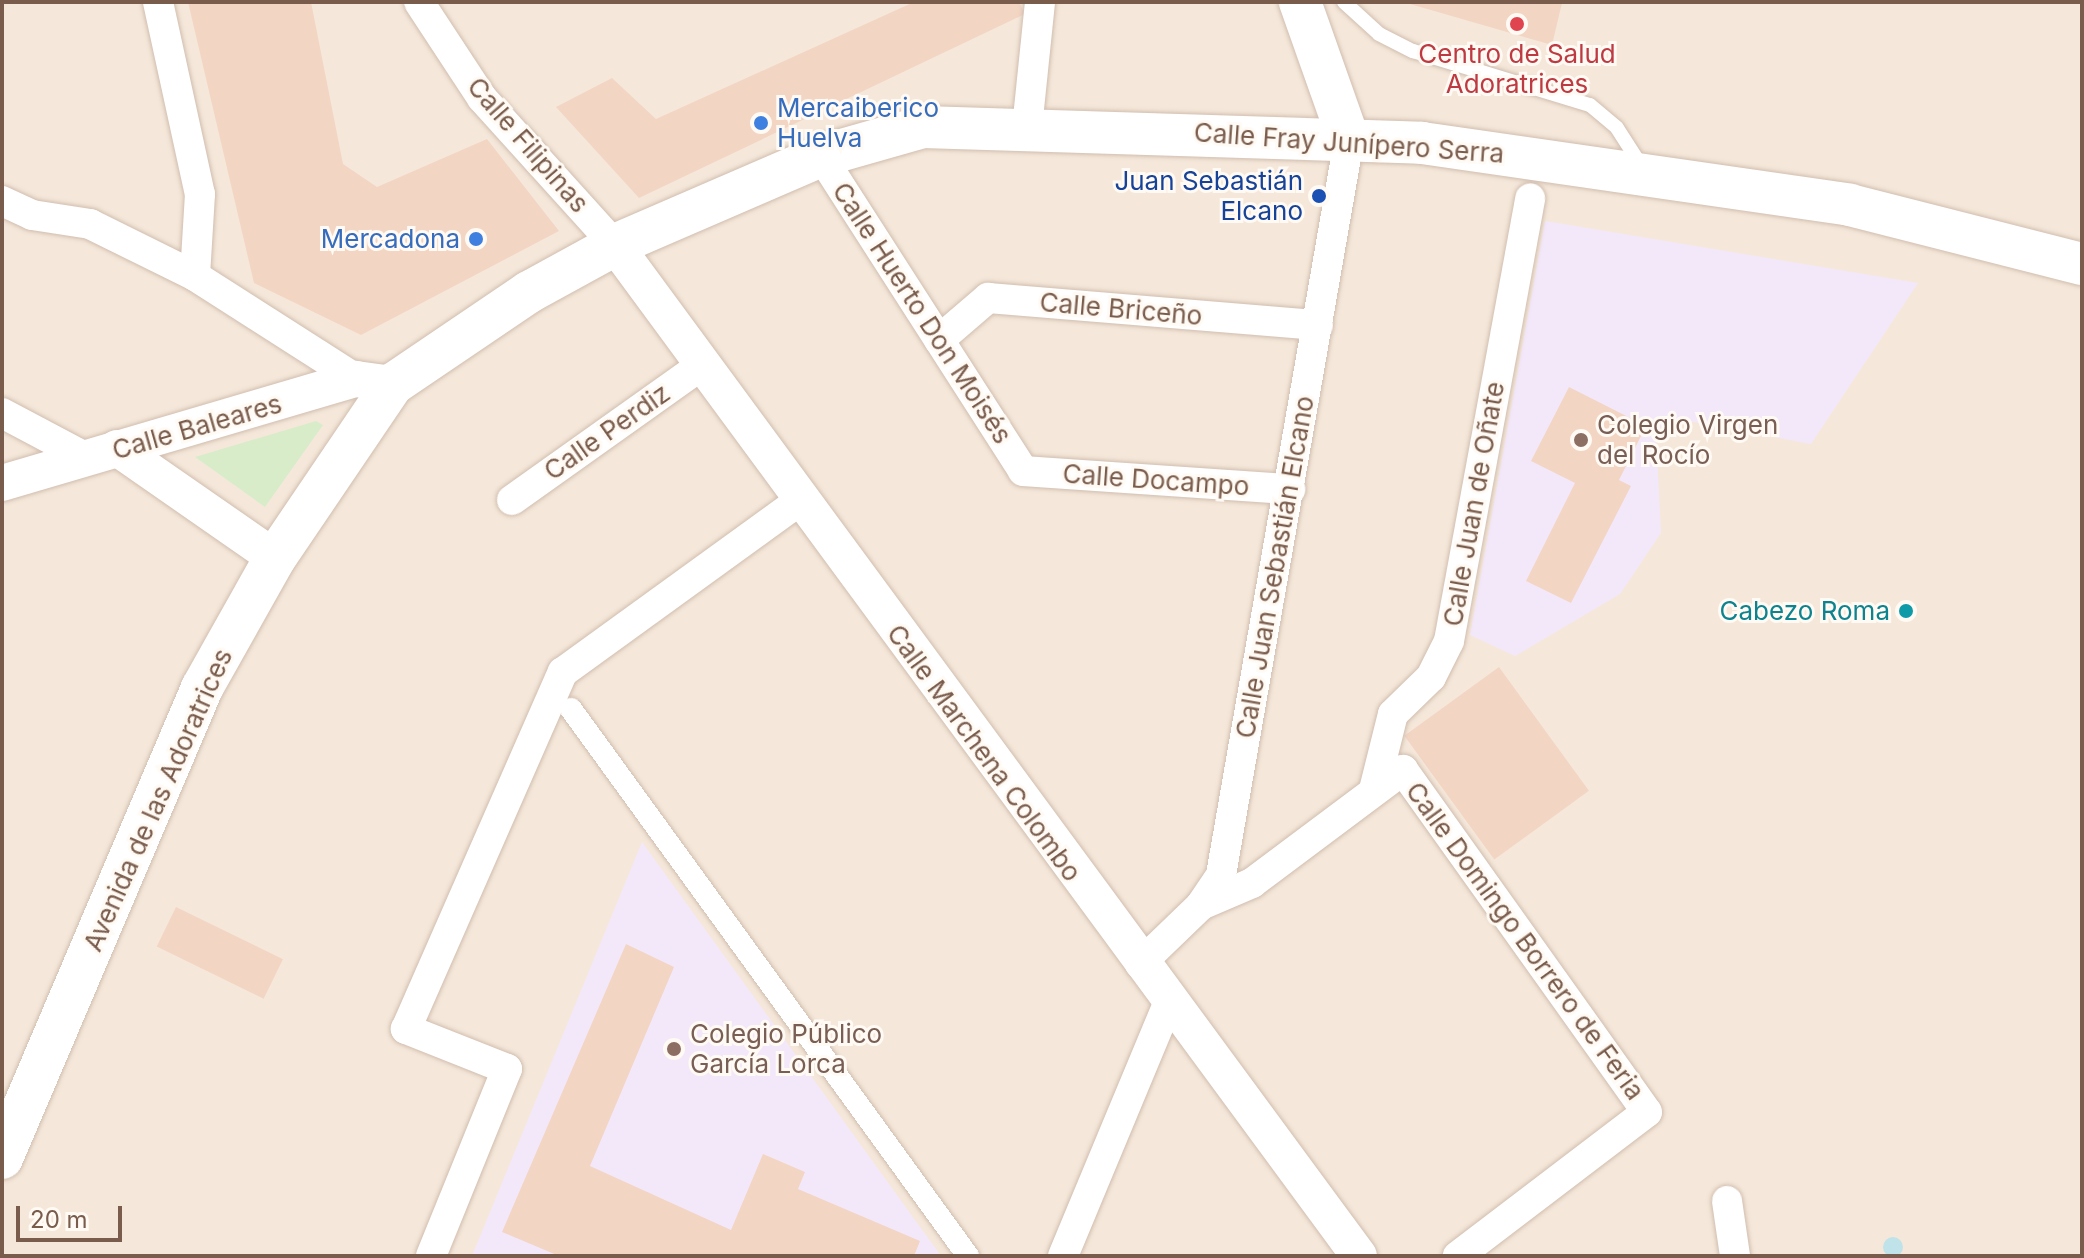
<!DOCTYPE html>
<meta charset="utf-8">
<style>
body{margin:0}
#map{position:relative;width:2084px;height:1258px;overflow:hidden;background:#fdf6ec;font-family:Inter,sans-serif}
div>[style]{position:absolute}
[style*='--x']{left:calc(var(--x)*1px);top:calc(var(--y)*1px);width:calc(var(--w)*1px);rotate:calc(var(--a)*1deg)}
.residential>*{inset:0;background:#f5e8da;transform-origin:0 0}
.education>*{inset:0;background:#f3e8fa}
.green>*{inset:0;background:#d8ecc9}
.water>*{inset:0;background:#bfe3e8}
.round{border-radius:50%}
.building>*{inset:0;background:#f3d5c3;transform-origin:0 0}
.roads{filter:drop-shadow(0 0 2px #d1beb0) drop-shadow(0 0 2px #d1beb0)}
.service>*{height:14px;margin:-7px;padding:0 7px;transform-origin:7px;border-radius:7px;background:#fff}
.pedestrian>*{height:22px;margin:-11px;padding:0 11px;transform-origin:11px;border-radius:11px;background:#fff}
.minor>*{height:30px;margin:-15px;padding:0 15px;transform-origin:15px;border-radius:15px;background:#fff}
.tertiary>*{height:36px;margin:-18px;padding:0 18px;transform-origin:18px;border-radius:18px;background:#fff}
.secondary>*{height:42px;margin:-21px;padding:0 21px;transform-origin:21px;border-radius:21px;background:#fff}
.dots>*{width:22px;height:22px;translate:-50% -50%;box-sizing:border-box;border:4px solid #fffaf3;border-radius:50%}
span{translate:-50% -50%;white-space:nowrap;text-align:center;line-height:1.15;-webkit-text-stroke:6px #fffaf3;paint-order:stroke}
.health-label{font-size:26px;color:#be3a42}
.shop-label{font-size:26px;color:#366cbe}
.left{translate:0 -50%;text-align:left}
.right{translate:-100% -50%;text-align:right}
.street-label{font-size:26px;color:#7a5c4d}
.transit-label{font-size:26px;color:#164399}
.education-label{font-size:26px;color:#785e54}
.culture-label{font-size:26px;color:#0d838f}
.frame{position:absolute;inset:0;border:4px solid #7a5c4d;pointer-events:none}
.scale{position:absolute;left:16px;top:1206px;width:106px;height:36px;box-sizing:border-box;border:4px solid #7a5c4d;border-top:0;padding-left:10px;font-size:24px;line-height:28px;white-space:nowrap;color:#7a5c4d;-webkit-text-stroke:6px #fffaf3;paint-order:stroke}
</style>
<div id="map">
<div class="residential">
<div style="left:2px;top:2px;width:2080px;height:1254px"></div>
</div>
<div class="education">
<div style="clip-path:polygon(1545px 221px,1918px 283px,1811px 444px,1667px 417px,1656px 435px,1661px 533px,1620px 594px,1515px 656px,1470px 635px)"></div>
<div style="clip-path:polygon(642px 842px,941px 1256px,472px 1256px)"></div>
</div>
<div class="green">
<div style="clip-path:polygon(316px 421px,323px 425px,265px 507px,195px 457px)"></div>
</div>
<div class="water">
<div class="round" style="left:1883px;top:1237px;width:20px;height:20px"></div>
</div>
<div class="building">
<div style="clip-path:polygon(188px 2px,311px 2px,343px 164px,377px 187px,487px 139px,559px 231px,361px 335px,254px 283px)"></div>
<div style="clip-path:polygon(914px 2px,1019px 2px,1025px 14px,639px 198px,556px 107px,612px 78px,656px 119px)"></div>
<div style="clip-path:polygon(1403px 2px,1559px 2px,1562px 3px,1552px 45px)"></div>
<div style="clip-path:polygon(1569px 387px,1646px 426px,1619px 480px,1631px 486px,1571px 603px,1526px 581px,1575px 483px,1531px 461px)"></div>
<div style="left:1499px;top:667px;width:153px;height:117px;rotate:54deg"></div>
<div style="left:176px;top:907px;width:119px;height:44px;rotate:26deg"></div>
<div style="clip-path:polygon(626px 944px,674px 967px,590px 1166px,731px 1230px,763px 1154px,805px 1172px,798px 1189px,920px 1241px,914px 1256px,559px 1256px,502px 1232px)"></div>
</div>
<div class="roads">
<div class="service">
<div style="--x:1344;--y:2;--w:47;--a:42.4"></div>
<div style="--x:1379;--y:34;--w:38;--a:27"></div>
<div style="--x:1413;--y:51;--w:185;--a:17"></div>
<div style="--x:1590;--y:105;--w:35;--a:40"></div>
<div style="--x:1617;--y:128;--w:46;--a:57.3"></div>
</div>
<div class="pedestrian">
<div style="--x:571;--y:709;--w:676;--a:54.03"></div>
</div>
<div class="minor">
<div style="--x:158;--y:2;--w:197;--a:77.7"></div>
<div style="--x:200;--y:194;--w:82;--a:93.5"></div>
<div style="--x:419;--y:2;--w:115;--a:56.7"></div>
<div style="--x:482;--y:98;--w:198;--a:47.9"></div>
<div style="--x:1027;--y:128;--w:127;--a:-84.1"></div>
<div style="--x:821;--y:156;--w:374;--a:57.3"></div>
<div style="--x:1023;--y:471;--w:268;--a:3.9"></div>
<div style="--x:2;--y:201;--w:33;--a:25"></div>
<div style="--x:32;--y:215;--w:59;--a:8.8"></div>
<div style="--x:90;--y:224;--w:117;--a:26.3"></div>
<div style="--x:195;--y:276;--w:191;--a:32.6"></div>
<div style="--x:939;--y:340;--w:65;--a:-40.6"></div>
<div style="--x:988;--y:298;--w:331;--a:4.7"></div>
<div style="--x:2;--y:413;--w:96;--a:27.9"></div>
<div style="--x:512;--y:500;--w:233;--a:-35.4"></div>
<div style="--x:1374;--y:790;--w:78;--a:-76"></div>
<div style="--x:1393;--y:714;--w:53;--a:-44.2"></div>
<div style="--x:1431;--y:677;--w:40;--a:-63.4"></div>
<div style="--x:1449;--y:641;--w:450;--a:-79.6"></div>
<div style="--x:1201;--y:905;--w:56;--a:-23.3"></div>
<div style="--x:1252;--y:883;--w:189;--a:-36.8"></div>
<div style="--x:1403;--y:770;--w:420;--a:54.5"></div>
<div style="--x:1647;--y:1112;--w:238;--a:142.7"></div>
<div style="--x:1140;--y:964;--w:85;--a:-44"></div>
<div style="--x:1201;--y:905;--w:36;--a:-56"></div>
<div style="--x:1221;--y:875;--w:746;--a:-80.12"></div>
<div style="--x:1727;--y:1201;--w:56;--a:81.7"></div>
<div style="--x:431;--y:1256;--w:202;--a:-67.9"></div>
<div style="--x:507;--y:1069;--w:109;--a:-158.4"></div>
<div style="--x:406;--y:1029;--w:390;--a:-66.3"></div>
<div style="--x:563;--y:672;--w:290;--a:-35.9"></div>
<div style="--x:1063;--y:1256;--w:273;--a:-67.4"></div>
</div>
<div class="tertiary">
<div style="--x:615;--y:245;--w:1255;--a:53.65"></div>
<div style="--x:117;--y:448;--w:193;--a:34.8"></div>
<div style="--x:2;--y:483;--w:369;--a:-16.4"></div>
<div style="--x:356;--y:379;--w:37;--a:8"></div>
</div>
<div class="secondary">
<div style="--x:1300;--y:2;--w:146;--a:70.5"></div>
<div style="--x:2;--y:1158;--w:511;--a:-66.95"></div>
<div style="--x:202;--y:688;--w:149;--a:-60.7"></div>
<div style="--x:275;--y:558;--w:210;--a:-55.9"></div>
<div style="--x:393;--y:384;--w:164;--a:-34.1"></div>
<div style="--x:529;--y:292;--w:98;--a:-28.7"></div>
<div style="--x:615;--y:245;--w:224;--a:-23.4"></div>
<div style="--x:821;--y:156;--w:106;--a:-15.9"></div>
<div style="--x:923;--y:127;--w:499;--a:1.8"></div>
<div style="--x:1422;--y:143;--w:432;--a:8.2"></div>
<div style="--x:1850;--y:205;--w:239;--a:14.3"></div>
</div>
</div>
<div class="dots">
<div style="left:1517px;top:24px;background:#e0444e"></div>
<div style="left:761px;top:123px;background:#3f7fe0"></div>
<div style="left:1319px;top:196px;background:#1a4fb4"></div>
<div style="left:476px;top:239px;background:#3f7fe0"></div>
<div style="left:1581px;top:440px;background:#8d6e63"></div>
<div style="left:1906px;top:611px;background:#0f9aa8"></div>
<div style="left:674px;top:1049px;background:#8d6e63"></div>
</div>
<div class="health-label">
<span style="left:1517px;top:69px">Centro de Salud<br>Adoratrices</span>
</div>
<div class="shop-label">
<span class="left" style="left:777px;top:123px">Mercaiberico<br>Huelva</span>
<span class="right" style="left:460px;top:239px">Mercadona</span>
</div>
<div class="street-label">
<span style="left:1349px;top:143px;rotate:4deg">Calle Fray Junípero Serra</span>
<span style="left:528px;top:145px;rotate:49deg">Calle Filipinas</span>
<span style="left:1121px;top:309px;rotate:5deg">Calle Briceño</span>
<span style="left:922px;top:313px;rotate:57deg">Calle Huerto Don Moisés</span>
<span style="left:197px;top:427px;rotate:-16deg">Calle Baleares</span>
<span style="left:607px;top:432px;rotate:-35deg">Calle Perdiz</span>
<span style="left:1156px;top:480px;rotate:4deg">Calle Docampo</span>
<span style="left:1474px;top:504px;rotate:-80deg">Calle Juan de Oñate</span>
<span style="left:1275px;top:567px;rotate:-80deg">Calle Juan Sebastián Elcano</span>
<span style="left:984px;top:753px;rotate:54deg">Calle Marchena Colombo</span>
<span style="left:158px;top:800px;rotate:-66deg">Avenida de las Adoratrices</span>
<span style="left:1525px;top:941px;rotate:54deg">Calle Domingo Borrero de Feria</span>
</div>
<div class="transit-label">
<span class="right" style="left:1303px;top:196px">Juan Sebastián<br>Elcano</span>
</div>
<div class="education-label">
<span class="left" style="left:1597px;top:440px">Colegio Virgen<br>del Rocío</span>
<span class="left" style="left:690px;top:1049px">Colegio Público<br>García Lorca</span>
</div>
<div class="culture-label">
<span class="right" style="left:1890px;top:611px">Cabezo Roma</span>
</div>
<div class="frame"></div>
<div class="scale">20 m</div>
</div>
